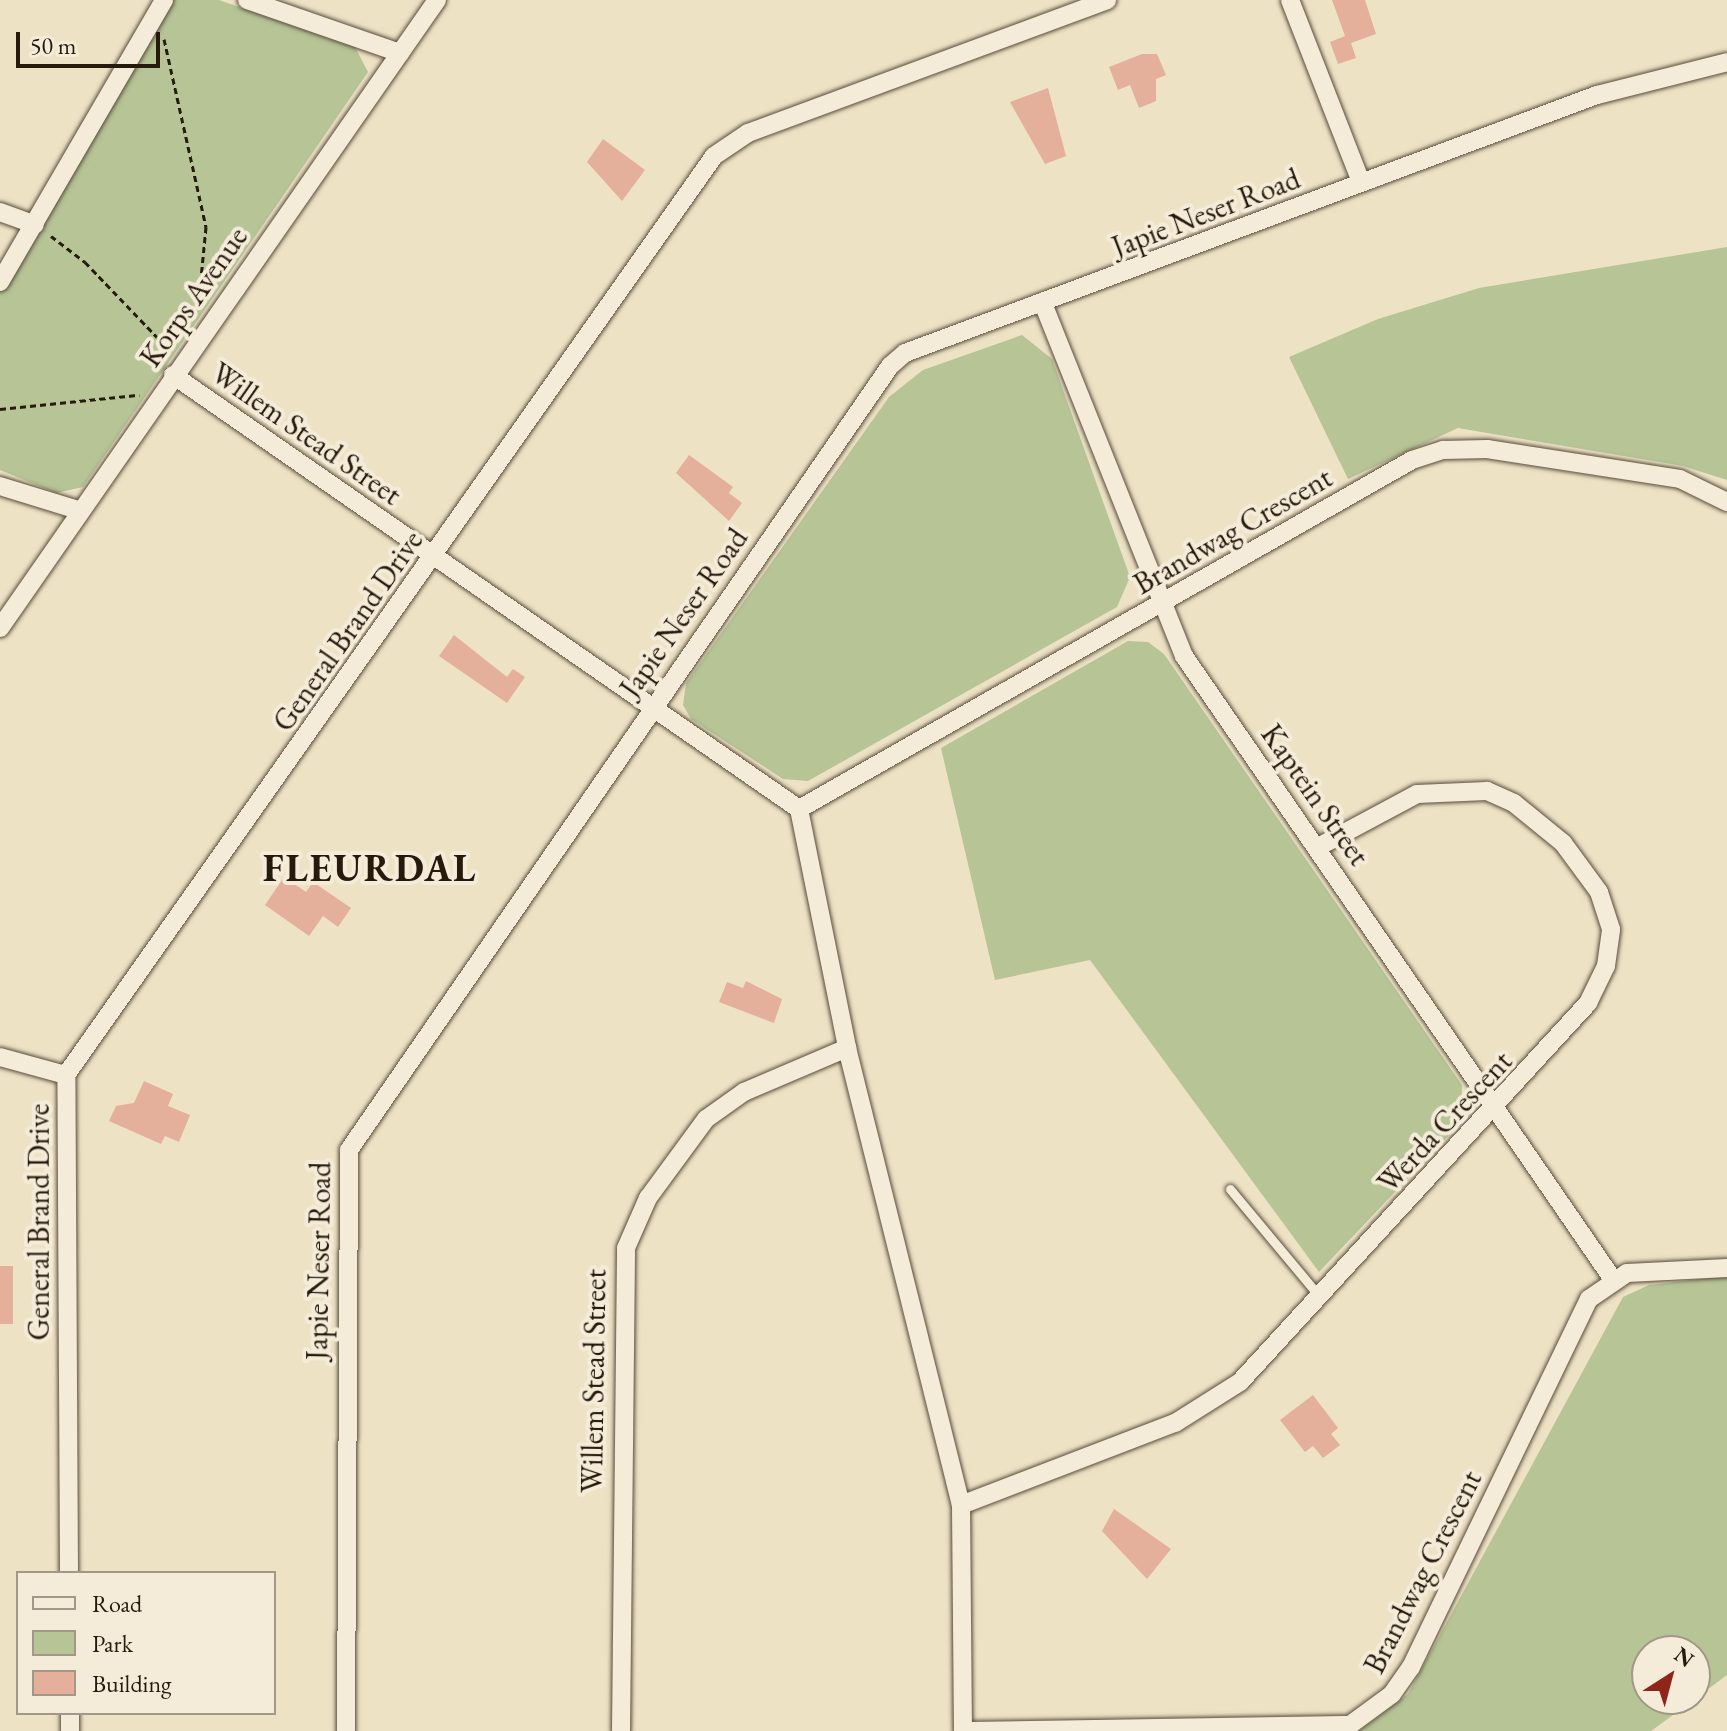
<!DOCTYPE html>
<style>
body{margin:0}
#map{position:relative;width:1727px;height:1731px;overflow:hidden;background:#eee2c5;font-family:"EB Garamond",serif}
div>[style]{position:absolute}
[style*='--x']{left:calc(var(--x)*1px);top:calc(var(--y)*1px);width:calc(var(--w)*1px);rotate:calc(var(--a)*1deg)}
.green>*{inset:0;background:#b6c496}
.building>*{inset:0;background:#e4af9b;transform-origin:0 0}
.path>*{height:3px;margin-top:-1.5px;transform-origin:0;background:repeating-linear-gradient(90deg,#261a0c 0 6px,transparent 0 10px)}
.roads{filter:drop-shadow(0 0 2px #584c3a) drop-shadow(0 0 2px #584c3a)}
.lane>*{height:9px;margin:-4.5px;padding:0 4.5px;transform-origin:4.5px;border-radius:4.5px;background:#f4ecd9}
.street>*{height:18px;margin:-9px;padding:0 9px;transform-origin:9px;border-radius:9px;background:#f4ecd9}
span{translate:-50% -50%;white-space:nowrap;text-align:center;line-height:1.15;-webkit-text-stroke:8px #f4ecd9;paint-order:stroke}
.street-label{font-size:30px;color:#261a0c}
.district-label{font-size:38px;color:#261a0c;font-weight:700;letter-spacing:2px}
.legend{position:absolute;left:16px;top:1571px;width:260px;height:144px;box-sizing:border-box;background:#f4ecd9;border:2px solid #a29887;margin:0;padding:10px 14px;list-style:none;font-size:24px;color:#261a0c}
.legend li{display:flex;align-items:center;gap:16px;height:40px}
.legend b{width:40px;border:2px solid #a29887}
.north{position:absolute;left:1631px;top:1635px;width:80px;height:80px;box-sizing:border-box;background:#f4ecd9;border:2px solid #a29887;border-radius:50%;rotate:36deg;font-size:22px;font-weight:700;line-height:32px;text-align:center;color:#261a0c}
.north::after{content:'';display:block;margin:auto;width:28px;height:36px;background:#8f2418;clip-path:polygon(50% 0,100% 100%,50% 72%,0 100%)}
.scale{position:absolute;left:16px;top:32px;width:144px;height:36px;box-sizing:border-box;border:4px solid #261a0c;border-top:0;padding-left:10px;font-size:24px;line-height:28px;white-space:nowrap;color:#261a0c;-webkit-text-stroke:6px #f4ecd9;paint-order:stroke}
</style>
<div id="map">
<div class="green">
<div style="clip-path:polygon(173px 0,219px 0,355px 47px,368px 72px,83px 487px,56px 493px,0 470px,0 290px)"></div>
<div style="clip-path:polygon(1727px 247px,1727px 480px,1683px 466px,1458px 428px,1348px 479px,1289px 357px,1378px 319px,1479px 288px)"></div>
<div style="clip-path:polygon(1022px 335px,1052px 359px,1130px 577px,1117px 607px,808px 781px,783px 779px,691px 719px,683px 705px,686px 683px,889px 397px,923px 370px)"></div>
<div style="clip-path:polygon(1128px 641px,1148px 642px,1164px 654px,1462px 1085px,1461px 1119px,1450px 1134px,1319px 1272px,1090px 960px,995px 980px,941px 748px)"></div>
<div style="clip-path:polygon(1727px 1276px,1727px 1675px,1695px 1699px,1695px 1651px,1647px 1651px,1647px 1699px,1695px 1699px,1651px 1731px,1359px 1731px,1408px 1694px,1623px 1297px,1649px 1285px)"></div>
</div>
<div class="building">
<div style="clip-path:polygon(1332px 0,1365px 0,1376px 34px,1351px 43px,1356px 58px,1338px 64px,1330px 42px,1345px 36px)"></div>
<div style="clip-path:polygon(1142px 54px,1157px 54px,1166px 75px,1156px 79px,1156px 101px,1139px 108px,1130px 85px,1118px 90px,1109px 67px)"></div>
<div style="clip-path:polygon(1048px 88px,1066px 156px,1045px 164px,1010px 102px)"></div>
<div style="clip-path:polygon(603px 139px,645px 170px,622px 201px,587px 162px)"></div>
<div style="clip-path:polygon(689px 455px,733px 487px,729px 493px,742px 503px,729px 521px,676px 473px)"></div>
<div style="clip-path:polygon(454px 635px,507px 677px,513px 669px,525px 677px,507px 703px,439px 656px)"></div>
<div style="clip-path:polygon(284px 877px,306px 892px,313px 882px,351px 908px,338px 927px,323px 916px,309px 936px,265px 905px)"></div>
<div style="clip-path:polygon(746px 981px,782px 999px,774px 1023px,719px 1002px,727px 982px,743px 988px)"></div>
<div style="clip-path:polygon(144px 1081px,173px 1094px,168px 1106px,190px 1115px,179px 1142px,165px 1136px,161px 1144px,109px 1121px,116px 1106px,134px 1103px)"></div>
<div style="left:0;top:1266px;width:13px;height:58px"></div>
<div style="clip-path:polygon(1313px 1395px,1338px 1428px,1331px 1434px,1340px 1445px,1323px 1458px,1313px 1446px,1305px 1452px,1280px 1420px)"></div>
<div style="clip-path:polygon(1114px 1509px,1171px 1549px,1147px 1579px,1102px 1531px)"></div>
</div>
<div class="path">
<div style="--x:164;--y:39;--w:193;--a:77.4"></div>
<div style="--x:206;--y:227;--w:81;--a:95.6"></div>
<div style="--x:51;--y:236;--w:43;--a:37.4"></div>
<div style="--x:85;--y:262;--w:104;--a:46.2"></div>
<div style="--x:157;--y:337;--w:22;--a:68"></div>
<div style="--x:0;--y:409;--w:140;--a:-5.8"></div>
</div>
<div class="roads">
<div class="lane">
<div style="--x:1230;--y:1189;--w:141;--a:50.2"></div>
</div>
<div class="street">
<div style="--x:247;--y:0;--w:162;--a:19.1"></div>
<div style="--x:1290;--y:0;--w:195;--a:68.7"></div>
<div style="--x:0;--y:212;--w:37;--a:20"></div>
<div style="--x:0;--y:282;--w:326;--a:-59.8"></div>
<div style="--x:1044;--y:306;--w:377;--a:68.2"></div>
<div style="--x:1184;--y:656;--w:755;--a:55.47"></div>
<div style="--x:173;--y:375;--w:762;--a:34.73"></div>
<div style="--x:799;--y:809;--w:244;--a:78.6"></div>
<div style="--x:847;--y:1048;--w:471;--a:76"></div>
<div style="--x:961;--y:1505;--w:226;--a:89.5"></div>
<div style="--x:0;--y:486;--w:82;--a:17.1"></div>
<div style="--x:0;--y:628;--w:765;--a:-55.17"></div>
<div style="--x:799;--y:809;--w:705;--a:-29.65"></div>
<div style="--x:1412;--y:460;--w:33;--a:-18"></div>
<div style="--x:1443;--y:450;--w:44;--a:-1.3"></div>
<div style="--x:1487;--y:449;--w:195;--a:8.8"></div>
<div style="--x:1680;--y:479;--w:52;--a:26.1"></div>
<div style="--x:0;--y:1057;--w:68;--a:15.3"></div>
<div style="--x:961;--y:1505;--w:229;--a:-21"></div>
<div style="--x:1175;--y:1423;--w:77;--a:-32.2"></div>
<div style="--x:1240;--y:1382;--w:515;--a:-47.44"></div>
<div style="--x:1588;--y:1003;--w:41;--a:-64.1"></div>
<div style="--x:1606;--y:966;--w:37;--a:-82"></div>
<div style="--x:1611;--y:929;--w:39;--a:-108"></div>
<div style="--x:1599;--y:892;--w:61;--a:-126.3"></div>
<div style="--x:1563;--y:843;--w:63;--a:-140.8"></div>
<div style="--x:1514;--y:803;--w:30;--a:-156"></div>
<div style="--x:1487;--y:791;--w:70;--a:177.5"></div>
<div style="--x:1417;--y:794;--w:112;--a:151.8"></div>
<div style="--x:69;--y:1573;--w:498;--a:-90.3"></div>
<div style="--x:66;--y:1075;--w:1124;--a:-54.81"></div>
<div style="--x:714;--y:156;--w:41;--a:-34.1"></div>
<div style="--x:748;--y:133;--w:383;--a:-20.3"></div>
<div style="--x:70;--y:1713;--w:18;--a:90"></div>
<div style="--x:346;--y:1731;--w:581;--a:-89.7"></div>
<div style="--x:349;--y:1150;--w:953;--a:-55.39"></div>
<div style="--x:890;--y:366;--w:20;--a:-41"></div>
<div style="--x:905;--y:353;--w:739;--a:-20.45"></div>
<div style="--x:1597;--y:95;--w:134;--a:-14.2"></div>
<div style="--x:621;--y:1731;--w:483;--a:-89.4"></div>
<div style="--x:626;--y:1248;--w:55;--a:-66.3"></div>
<div style="--x:648;--y:1198;--w:98;--a:-53.7"></div>
<div style="--x:706;--y:1119;--w:47;--a:-35.4"></div>
<div style="--x:744;--y:1092;--w:112;--a:-23.1"></div>
<div style="--x:963;--y:1731;--w:387;--a:-0.9"></div>
<div style="--x:1350;--y:1725;--w:52;--a:-36.4"></div>
<div style="--x:1392;--y:1694;--w:33;--a:-55"></div>
<div style="--x:1411;--y:1667;--w:409;--a:-64.2"></div>
<div style="--x:1589;--y:1299;--w:46;--a:-34.4"></div>
<div style="--x:1627;--y:1273;--w:100;--a:-2.9"></div>
</div>
</div>
<div class="street-label">
<span style="left:1206px;top:213px;rotate:-21deg">Japie Neser Road</span>
<span style="left:194px;top:297px;rotate:-55deg">Korps Avenue</span>
<span style="left:306px;top:434px;rotate:35deg">Willem Stead Street</span>
<span style="left:1233px;top:531px;rotate:-30deg">Brandwag Crescent</span>
<span style="left:684px;top:613px;rotate:-55deg">Japie Neser Road</span>
<span style="left:348px;top:631px;rotate:-55deg">General Brand Drive</span>
<span style="left:1315px;top:795px;rotate:55deg">Kaptein Street</span>
<span style="left:1445px;top:1122px;rotate:-47deg">Werda Crescent</span>
<span style="left:39px;top:1222px;rotate:-90deg">General Brand Drive</span>
<span style="left:319px;top:1261px;rotate:-89deg">Japie Neser Road</span>
<span style="left:594px;top:1381px;rotate:-89deg">Willem Stead Street</span>
<span style="left:1423px;top:1572px;rotate:-63deg">Brandwag Crescent</span>
</div>
<div class="district-label">
<span style="left:370px;top:868px">FLEURDAL</span>
</div>
<ul class="legend">
<li><b style="height:10px;background:#f4ecd9"></b>Road</li>
<li><b style="height:22px;background:#b6c496"></b>Park</li>
<li><b style="height:22px;background:#e4af9b"></b>Building</li>
</ul>
<div class="north">N</div>
<div class="scale">50 m</div>
</div>
